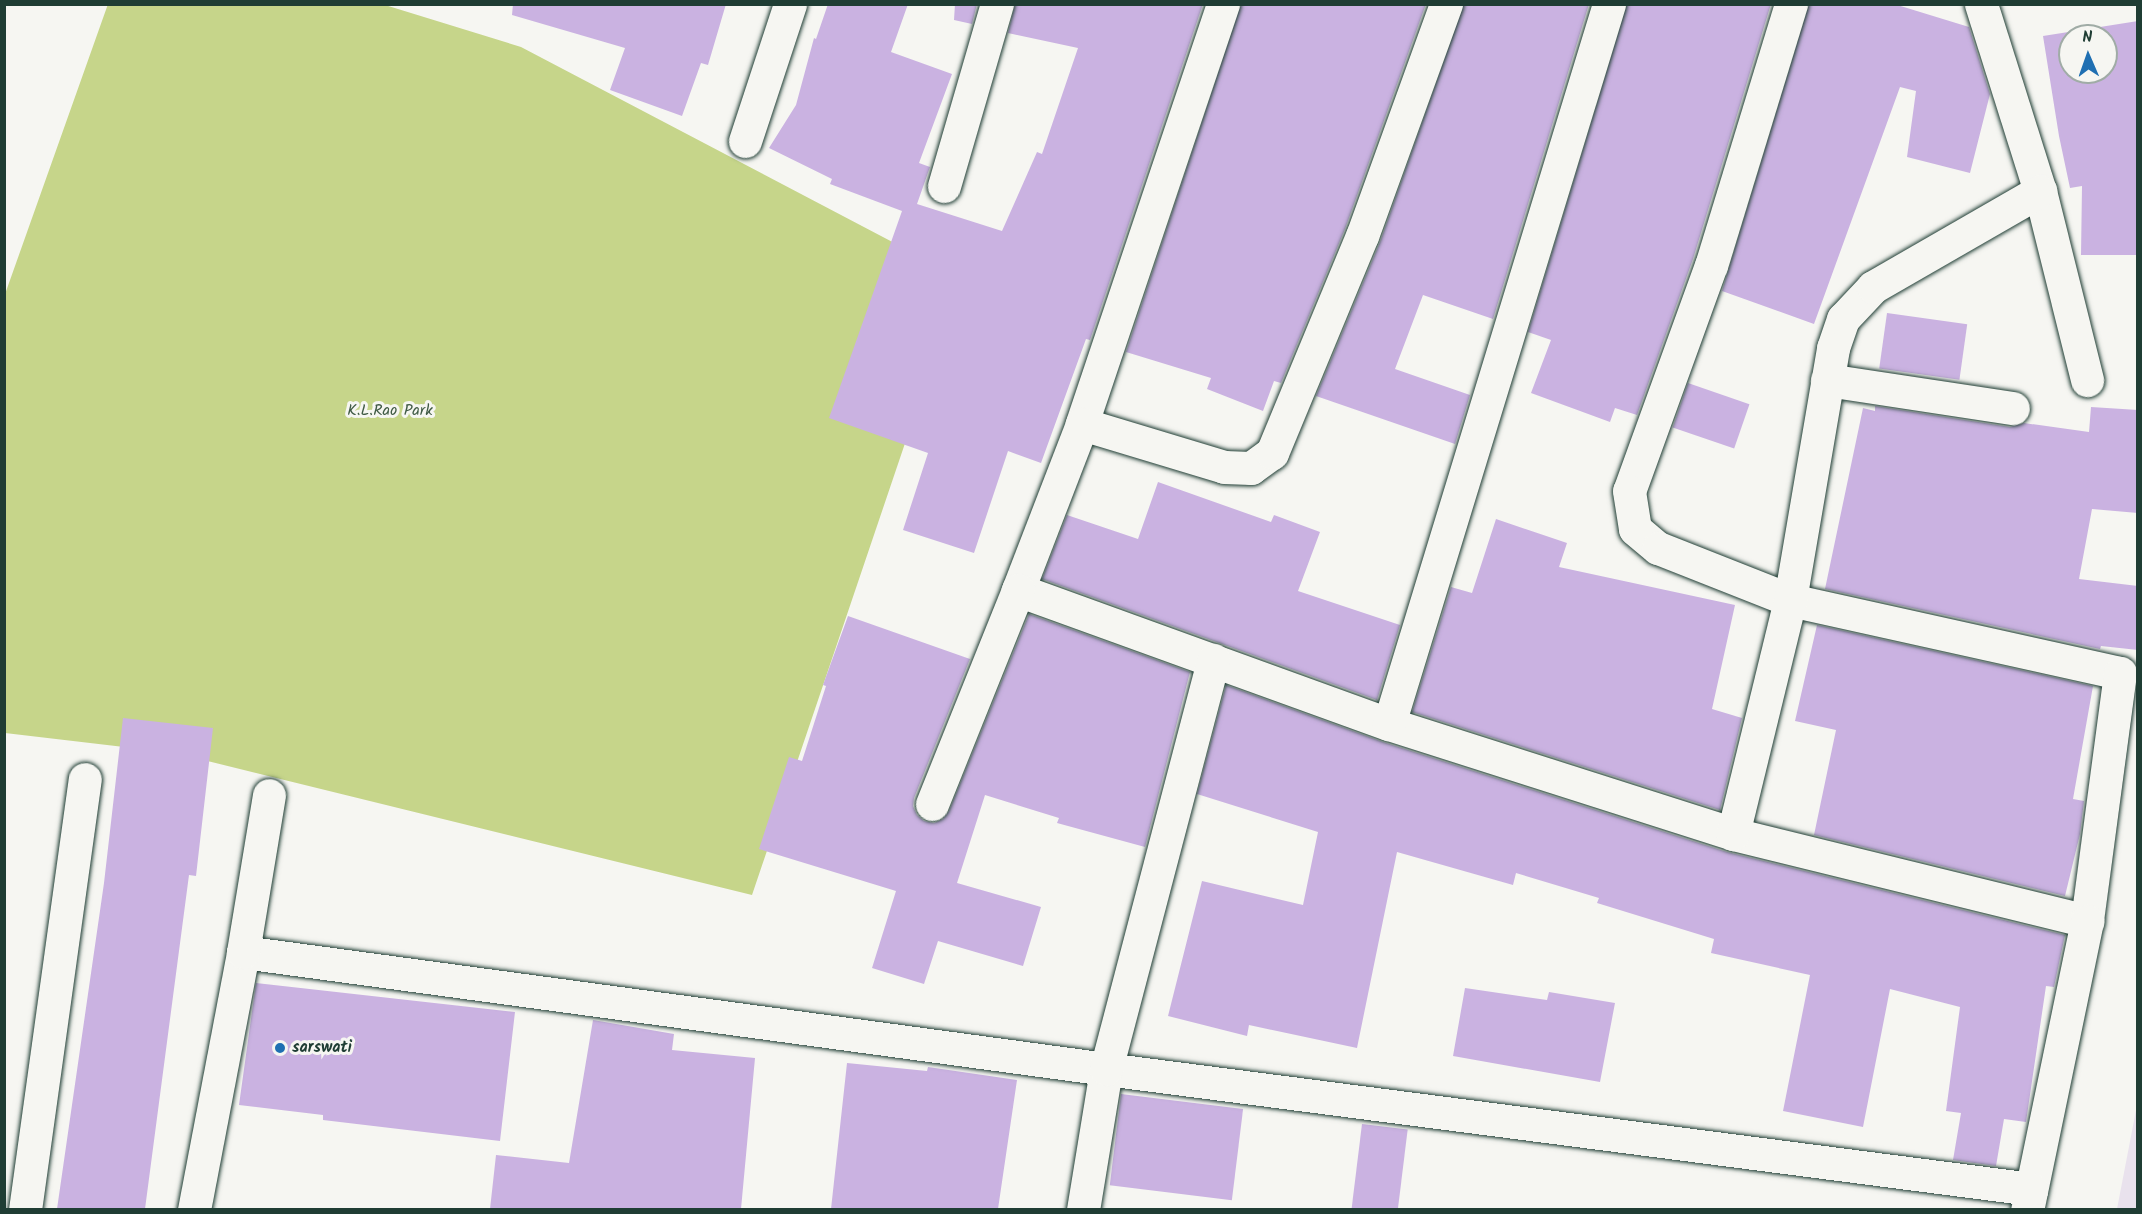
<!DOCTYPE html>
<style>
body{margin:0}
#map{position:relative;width:2142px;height:1214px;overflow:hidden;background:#f6f6f2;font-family:Kalam,sans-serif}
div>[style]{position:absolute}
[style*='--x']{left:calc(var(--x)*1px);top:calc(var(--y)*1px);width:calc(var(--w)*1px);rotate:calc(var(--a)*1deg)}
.built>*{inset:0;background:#e9e2ed}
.green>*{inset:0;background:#c6d58a}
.building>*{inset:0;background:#cab2e1;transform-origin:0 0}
.roads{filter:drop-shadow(0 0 2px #1f3d34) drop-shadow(0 0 2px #1f3d34)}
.minor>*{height:33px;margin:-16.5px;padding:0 16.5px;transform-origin:16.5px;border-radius:16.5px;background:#f6f6f2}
.dots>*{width:16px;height:16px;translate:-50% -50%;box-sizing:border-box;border:3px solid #f6f6f2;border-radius:50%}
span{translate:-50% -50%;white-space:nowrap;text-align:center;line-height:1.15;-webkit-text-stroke:6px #f6f6f2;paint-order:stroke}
.park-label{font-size:16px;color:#405b45}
.poi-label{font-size:16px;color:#1f3d34;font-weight:700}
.left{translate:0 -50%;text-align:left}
.frame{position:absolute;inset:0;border:6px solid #1f3d34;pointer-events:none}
.north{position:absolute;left:2058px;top:24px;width:60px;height:60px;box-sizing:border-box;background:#f6f6f2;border:2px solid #a0aca6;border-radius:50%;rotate:358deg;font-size:16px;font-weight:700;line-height:24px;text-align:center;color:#1f3d34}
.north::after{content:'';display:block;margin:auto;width:21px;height:27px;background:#1f6fb2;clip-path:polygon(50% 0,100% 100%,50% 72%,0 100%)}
</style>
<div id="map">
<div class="built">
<div style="clip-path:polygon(2137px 1105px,2137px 1209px,2117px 1209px)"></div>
</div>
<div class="green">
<div style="clip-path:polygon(108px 4px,385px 5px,521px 47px,961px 278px,752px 895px,175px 753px,5px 733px,4px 297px)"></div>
</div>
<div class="building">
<div style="clip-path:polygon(513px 4px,726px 4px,708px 65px,701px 63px,682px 116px,610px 90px,625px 48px,512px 15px)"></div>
<div style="clip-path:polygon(828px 4px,908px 4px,891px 52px,952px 74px,919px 163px,930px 167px,917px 204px,1002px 231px,1037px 152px,1042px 154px,1078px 48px,1008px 33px,1015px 4px,1203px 4px,1090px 340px,1086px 339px,1041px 463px,1008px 451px,974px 553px,903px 530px,928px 453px,829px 418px,902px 211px,830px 184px,832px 179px,769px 148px,796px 105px,814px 38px,816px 39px)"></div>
<div style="clip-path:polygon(955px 4px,977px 4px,972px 24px,954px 20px)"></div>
<div style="clip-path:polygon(1241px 4px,1426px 4px,1345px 229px,1281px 383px,1274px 381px,1263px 411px,1207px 389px,1211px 378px,1126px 352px)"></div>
<div style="clip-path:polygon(1464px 4px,1589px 4px,1493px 319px,1423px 295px,1395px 369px,1470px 395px,1455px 444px,1316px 396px,1380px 242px)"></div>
<div style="clip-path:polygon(1627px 4px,1771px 4px,1693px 259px,1637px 415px,1615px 408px,1610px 422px,1531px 393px,1551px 340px,1528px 332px)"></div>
<div style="clip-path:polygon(1809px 4px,1894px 4px,1969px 27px,1990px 94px,1970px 173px,1907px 157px,1916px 91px,1900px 87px,1814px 324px,1722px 291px)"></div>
<div style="clip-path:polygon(evenodd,2138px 21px,2138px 255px,2081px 255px,2082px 186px,2070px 188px,2059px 136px,2043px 36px,2138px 21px,2070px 36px,2106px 36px,2106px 72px,2070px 72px,2070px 36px)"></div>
<div style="left:1887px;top:313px;width:81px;height:56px;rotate:8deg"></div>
<div style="left:1688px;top:383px;width:65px;height:47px;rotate:19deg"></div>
<div style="clip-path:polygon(1875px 406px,2010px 427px,2024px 423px,2089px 432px,2091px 407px,2138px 410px,2138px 513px,2092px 509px,2079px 579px,2138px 586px,2138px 650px,2101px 646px,2100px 649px,1825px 589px,1863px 408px,1875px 411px)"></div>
<div style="clip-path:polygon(1158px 482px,1271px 522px,1274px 515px,1320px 532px,1298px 591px,1400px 625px,1377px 700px,1042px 579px,1067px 515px,1138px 539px)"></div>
<div style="clip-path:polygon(1496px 519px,1567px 543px,1559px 567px,1735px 605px,1712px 709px,1742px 718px,1720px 810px,1412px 712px,1451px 587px,1472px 593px)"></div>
<div style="clip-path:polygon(1029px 614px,1190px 672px,1145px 847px,1057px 823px,1059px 818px,985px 795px,957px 883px,1041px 907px,1023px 966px,938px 941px,924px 984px,872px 968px,896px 891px,759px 849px,789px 757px,802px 761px,826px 686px,823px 685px,848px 616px,970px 659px,914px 798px,913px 806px,917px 815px,924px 821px,934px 823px,943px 819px,949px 811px)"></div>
<div style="clip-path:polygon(1817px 625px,2093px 686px,2073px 799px,2084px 801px,2080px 834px,2065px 896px,1814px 835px,1836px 730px,1795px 721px)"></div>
<div style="clip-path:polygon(1226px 685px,1383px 742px,1727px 852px,2065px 935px,2054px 987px,2046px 986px,2026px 1122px,2004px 1119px,1996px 1166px,1953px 1160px,1961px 1113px,1946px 1111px,1960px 1007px,1890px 989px,1863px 1127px,1783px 1111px,1810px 975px,1711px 953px,1714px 939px,1597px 903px,1599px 898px,1516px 873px,1513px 885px,1397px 852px,1357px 1048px,1249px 1025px,1247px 1036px,1168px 1016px,1202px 881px,1303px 905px,1318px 832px,1197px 794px)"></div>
<div style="clip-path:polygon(123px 718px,213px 728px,196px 876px,189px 875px,145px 1209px,57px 1209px,104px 883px)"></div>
<div style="clip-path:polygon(256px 983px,515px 1012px,500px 1141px,323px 1120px,323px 1115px,239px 1105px)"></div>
<div style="clip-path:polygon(1465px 988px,1547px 1000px,1549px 992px,1615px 1003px,1600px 1082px,1453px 1056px)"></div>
<div style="clip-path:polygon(593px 1020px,674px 1034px,672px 1050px,755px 1058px,741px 1209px,490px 1209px,496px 1155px,569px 1163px)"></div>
<div style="clip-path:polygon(847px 1063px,927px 1071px,928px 1067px,1017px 1080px,998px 1209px,831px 1209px)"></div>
<div style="left:1121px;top:1094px;width:123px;height:92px;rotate:7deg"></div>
<div style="left:1362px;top:1124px;width:46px;height:85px;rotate:7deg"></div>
</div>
<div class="roads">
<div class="minor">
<div style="--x:1223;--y:4;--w:443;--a:108.6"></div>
<div style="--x:1082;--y:424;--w:178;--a:111.1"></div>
<div style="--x:1018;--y:590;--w:394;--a:19.9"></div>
<div style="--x:1389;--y:724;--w:361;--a:17.7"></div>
<div style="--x:1733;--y:834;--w:365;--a:13.8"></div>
<div style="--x:1791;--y:4;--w:273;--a:107"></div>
<div style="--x:1711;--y:265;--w:240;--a:109.9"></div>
<div style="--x:1629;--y:491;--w:38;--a:81"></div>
<div style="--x:1635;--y:529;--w:30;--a:40"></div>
<div style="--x:1658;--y:548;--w:142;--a:21.5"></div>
<div style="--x:1790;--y:600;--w:338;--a:12.5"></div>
<div style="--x:2120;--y:673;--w:250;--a:97.6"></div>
<div style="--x:2087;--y:921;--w:295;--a:101.7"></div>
<div style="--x:1981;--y:4;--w:196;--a:72.5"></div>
<div style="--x:2040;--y:191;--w:195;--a:76"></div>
<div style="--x:745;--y:141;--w:144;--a:-71.8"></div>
<div style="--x:944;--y:186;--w:190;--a:-73.8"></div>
<div style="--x:1827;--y:380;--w:188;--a:8.6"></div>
<div style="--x:1082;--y:424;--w:148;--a:16.8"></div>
<div style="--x:1224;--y:467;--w:27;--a:2"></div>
<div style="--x:1251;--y:468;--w:26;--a:-36"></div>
<div style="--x:1272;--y:453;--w:235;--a:-67.5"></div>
<div style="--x:1362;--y:236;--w:247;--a:-70.1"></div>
<div style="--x:1389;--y:724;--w:753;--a:-73.01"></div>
<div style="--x:932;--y:804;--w:231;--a:-68.1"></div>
<div style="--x:1733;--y:834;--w:241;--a:-76.3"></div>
<div style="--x:1790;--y:600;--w:256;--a:-80.3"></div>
<div style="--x:1833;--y:348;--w:31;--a:-71"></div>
<div style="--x:1843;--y:319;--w:44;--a:-46.8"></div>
<div style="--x:1873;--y:287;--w:193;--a:-29.9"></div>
<div style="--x:243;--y:952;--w:871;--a:7.72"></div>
<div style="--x:1106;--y:1069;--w:933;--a:7.39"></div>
<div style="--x:25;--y:1210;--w:435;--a:-82.1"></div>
<div style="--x:194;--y:1210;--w:263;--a:-79.2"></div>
<div style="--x:243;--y:952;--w:159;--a:-80.6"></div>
<div style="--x:1083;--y:1210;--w:143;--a:-80.7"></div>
<div style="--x:1106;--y:1069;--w:423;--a:-75.3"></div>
</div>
</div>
<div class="dots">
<div style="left:280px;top:1048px;background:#1f6fb2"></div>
</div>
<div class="park-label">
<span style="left:390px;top:411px">K.L.Rao Park</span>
</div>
<div class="poi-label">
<span class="left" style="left:292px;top:1048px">sarswati</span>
</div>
<div class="frame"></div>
<div class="north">N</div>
</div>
